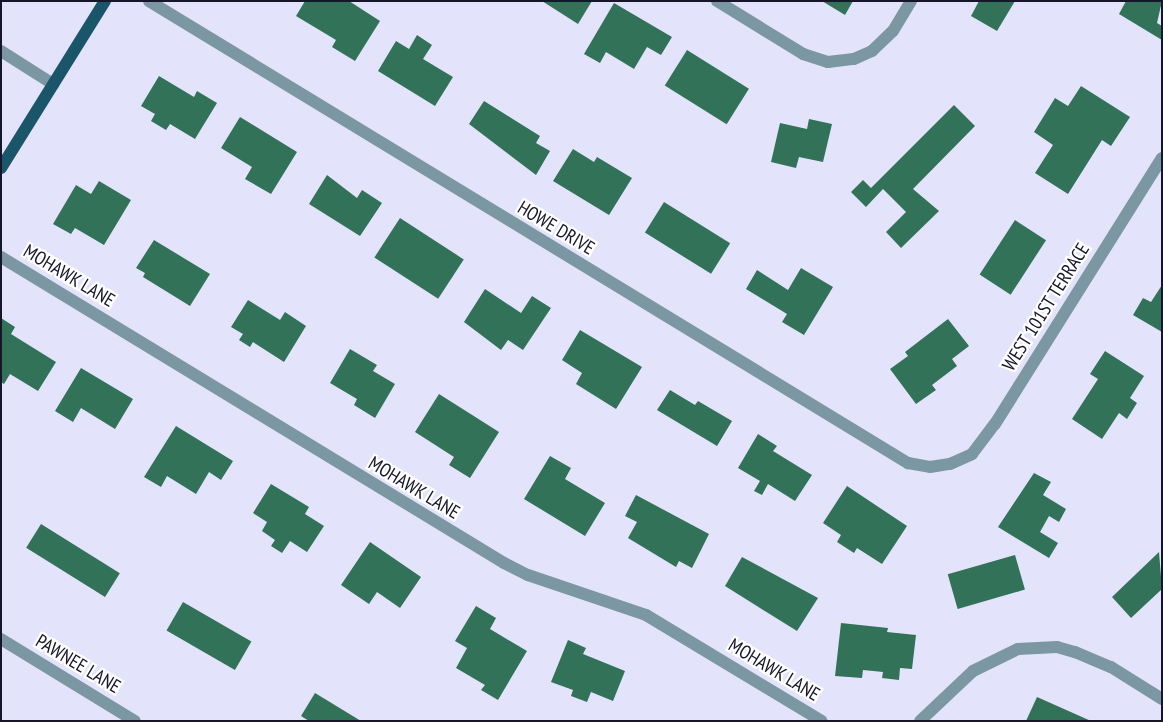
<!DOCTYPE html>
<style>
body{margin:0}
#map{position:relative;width:1163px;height:722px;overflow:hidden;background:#e3e4fb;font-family:"PT Sans Narrow",sans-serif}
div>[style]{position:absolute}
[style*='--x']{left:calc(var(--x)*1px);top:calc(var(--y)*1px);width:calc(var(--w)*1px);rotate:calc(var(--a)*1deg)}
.building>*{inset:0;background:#317259;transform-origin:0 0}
.minor>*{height:12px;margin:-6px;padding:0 6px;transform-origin:6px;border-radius:6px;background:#7b97a2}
.major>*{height:12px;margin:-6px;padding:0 6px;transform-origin:6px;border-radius:6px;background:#1b5569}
span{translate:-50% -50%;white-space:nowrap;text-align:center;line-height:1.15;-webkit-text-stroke:4.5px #fff;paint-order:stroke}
.street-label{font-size:19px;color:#161529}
.frame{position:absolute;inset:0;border:2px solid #161529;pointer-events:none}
</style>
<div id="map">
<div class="building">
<div style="clip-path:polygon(305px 1px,349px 1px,380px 21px,355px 61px,332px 47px,336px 40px,296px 16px)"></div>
<div style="clip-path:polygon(542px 1px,592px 1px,578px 24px)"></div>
<div style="clip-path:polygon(822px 1px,853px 1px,845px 15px)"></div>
<div style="clip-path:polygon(979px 1px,1015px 1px,997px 31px,971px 16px)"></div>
<div style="clip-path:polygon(1126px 1px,1162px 1px,1157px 23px,1162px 26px,1162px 40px,1119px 14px)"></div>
<div style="clip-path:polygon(614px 3px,672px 37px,661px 55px,647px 47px,634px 69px,606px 52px,600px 63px,584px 54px)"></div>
<div style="clip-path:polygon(417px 35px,432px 45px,423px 59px,453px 77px,435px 106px,378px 71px,396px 41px,409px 49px)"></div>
<div style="left:687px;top:50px;width:73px;height:42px;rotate:32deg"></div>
<div style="clip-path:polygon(159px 76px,194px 97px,197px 91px,217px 103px,195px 139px,170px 124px,166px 130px,151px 121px,155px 114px,141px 106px)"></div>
<div style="clip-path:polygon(1081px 86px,1130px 117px,1111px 146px,1102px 140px,1068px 194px,1035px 173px,1053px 145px,1034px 132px,1055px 98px,1068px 106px)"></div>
<div style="clip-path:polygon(484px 101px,540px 136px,536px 143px,550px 151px,536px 175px,469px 124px)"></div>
<div style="clip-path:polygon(954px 105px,975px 126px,913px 189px,939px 211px,901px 248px,886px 232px,906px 212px,883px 189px,866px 207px,851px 192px,863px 180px,871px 188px)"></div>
<div style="clip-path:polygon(240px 117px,297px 152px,271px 194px,245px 179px,252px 167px,221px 148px)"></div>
<div style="clip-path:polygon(809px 119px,832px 124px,823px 162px,799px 157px,796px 168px,771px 162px,780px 123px,807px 129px)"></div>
<div style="clip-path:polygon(573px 149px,594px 162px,597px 157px,632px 178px,609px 215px,553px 181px)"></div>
<div style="clip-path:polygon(327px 175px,357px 198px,362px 190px,382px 203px,360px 236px,309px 204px)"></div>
<div style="clip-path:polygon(99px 181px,131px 200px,104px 245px,75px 228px,71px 234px,53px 224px,76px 185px,91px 194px)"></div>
<div style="left:664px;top:202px;width:78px;height:36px;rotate:32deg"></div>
<div style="left:400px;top:218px;width:76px;height:47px;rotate:33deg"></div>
<div style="left:1015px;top:220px;width:37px;height:65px;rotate:33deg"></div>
<div style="clip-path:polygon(154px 240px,210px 274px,190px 306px,143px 277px,145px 273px,136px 268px)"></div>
<div style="clip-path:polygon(801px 268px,833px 287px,804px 335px,782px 322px,787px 314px,746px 289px,757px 270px,788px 290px)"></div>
<div style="clip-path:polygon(1162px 285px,1162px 332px,1133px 315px,1143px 298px,1151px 302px)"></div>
<div style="clip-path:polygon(485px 289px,521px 313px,532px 296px,551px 308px,523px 350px,508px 340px,501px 350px,464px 322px)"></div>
<div style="clip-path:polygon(248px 300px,280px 320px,285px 312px,306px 326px,284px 362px,253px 342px,250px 347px,239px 340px,243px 334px,231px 327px)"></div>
<div style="clip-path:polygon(1px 318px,15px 327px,11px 334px,56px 362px,38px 391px,10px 374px,4px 384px,1px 382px)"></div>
<div style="clip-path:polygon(948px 319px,969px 346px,952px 359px,957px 366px,932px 385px,936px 390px,916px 404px,890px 369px,908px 356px,905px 352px)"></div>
<div style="clip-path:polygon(580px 330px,642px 367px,616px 409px,576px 384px,582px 373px,562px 360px)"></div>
<div style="clip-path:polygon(350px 349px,377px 365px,373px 371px,395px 384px,375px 418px,354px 405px,357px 399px,330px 383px)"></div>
<div style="clip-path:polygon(1105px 351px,1144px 376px,1130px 398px,1137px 403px,1127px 419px,1119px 413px,1102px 439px,1072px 419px,1098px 379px,1090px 374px)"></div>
<div style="clip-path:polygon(81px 368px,133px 399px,115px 429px,81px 408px,73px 422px,55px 411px)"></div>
<div style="clip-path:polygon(670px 390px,695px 405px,698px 401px,732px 421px,717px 446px,657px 410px)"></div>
<div style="clip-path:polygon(439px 394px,499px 432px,470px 478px,449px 465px,454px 457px,415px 432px)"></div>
<div style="clip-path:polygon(176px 426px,233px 461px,221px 480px,209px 472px,196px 494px,167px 476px,161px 487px,144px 477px)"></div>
<div style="clip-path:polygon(758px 434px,777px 446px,773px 451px,812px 475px,795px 501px,768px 484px,762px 495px,754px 491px,760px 481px,738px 468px)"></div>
<div style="clip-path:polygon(550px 456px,571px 468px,565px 479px,605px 503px,585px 536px,524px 499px)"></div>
<div style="clip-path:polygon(1034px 473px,1051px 482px,1043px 495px,1066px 509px,1059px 522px,1049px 516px,1040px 532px,1058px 543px,1049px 558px,998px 527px)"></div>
<div style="clip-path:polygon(271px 484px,309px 507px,305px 514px,324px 526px,307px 552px,290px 541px,282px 553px,271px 546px,275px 540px,262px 531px,267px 522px,253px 513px)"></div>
<div style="clip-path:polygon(847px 486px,907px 526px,882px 564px,857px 548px,854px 553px,837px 542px,841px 535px,823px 523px)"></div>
<div style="clip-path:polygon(636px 495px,709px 534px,692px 568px,679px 561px,676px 567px,628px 538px,637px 522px,625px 516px)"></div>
<div style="left:41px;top:524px;width:93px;height:28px;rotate:32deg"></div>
<div style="clip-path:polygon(370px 542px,421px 577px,400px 608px,377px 592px,369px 604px,341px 585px)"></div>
<div style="clip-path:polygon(1159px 552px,1162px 589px,1131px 618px,1112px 597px)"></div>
<div style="left:1015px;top:555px;width:36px;height:70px;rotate:74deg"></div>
<div style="clip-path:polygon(742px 557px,818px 598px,797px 631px,725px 586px)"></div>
<div style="left:183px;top:602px;width:79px;height:33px;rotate:30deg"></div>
<div style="clip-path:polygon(476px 606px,496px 618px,490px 629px,527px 651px,498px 700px,481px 690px,485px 685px,456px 668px,467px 648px,455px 641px)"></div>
<div style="clip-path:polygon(841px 623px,888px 628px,887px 632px,916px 635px,912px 669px,900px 668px,899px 680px,882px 678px,883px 672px,863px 670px,862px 678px,835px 676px)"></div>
<div style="clip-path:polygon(568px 640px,586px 648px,583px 654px,625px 671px,613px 701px,591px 692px,587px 702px,571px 696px,573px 690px,551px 682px)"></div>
<div style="clip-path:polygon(315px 693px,361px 721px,309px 721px,301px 716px)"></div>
<div style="clip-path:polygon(1037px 697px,1091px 721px,1026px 721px)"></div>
</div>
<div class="minor">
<div style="--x:149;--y:1;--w:889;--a:31.33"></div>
<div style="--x:908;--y:463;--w:22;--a:10"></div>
<div style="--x:930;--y:467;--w:20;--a:-9"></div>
<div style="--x:950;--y:464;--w:24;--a:-24"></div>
<div style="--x:972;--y:454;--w:38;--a:-53"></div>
<div style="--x:995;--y:424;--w:314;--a:-57.9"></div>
<div style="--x:717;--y:1;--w:101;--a:31.6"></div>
<div style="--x:803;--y:54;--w:26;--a:18"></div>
<div style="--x:828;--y:62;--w:26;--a:-7"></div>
<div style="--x:854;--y:59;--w:20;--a:-24"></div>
<div style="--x:872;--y:51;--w:29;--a:-44"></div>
<div style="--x:893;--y:31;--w:35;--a:-59"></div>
<div style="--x:1;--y:51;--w:62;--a:32.4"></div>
<div style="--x:1;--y:257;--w:589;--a:31.31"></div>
<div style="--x:504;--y:563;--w:27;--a:27"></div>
<div style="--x:528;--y:575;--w:125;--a:18.7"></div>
<div style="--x:646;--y:615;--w:205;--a:31.1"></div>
<div style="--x:1;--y:639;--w:157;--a:31.5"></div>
<div style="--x:920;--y:721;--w:73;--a:-43.3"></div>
<div style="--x:973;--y:671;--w:50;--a:-26.1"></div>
<div style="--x:1018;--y:649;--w:39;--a:-3"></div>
<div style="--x:1057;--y:647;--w:19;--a:16"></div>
<div style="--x:1075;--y:652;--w:39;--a:23"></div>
<div style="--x:1111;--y:667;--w:60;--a:32.1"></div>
</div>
<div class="major">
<div style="--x:1;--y:168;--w:197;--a:-58.1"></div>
</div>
<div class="street-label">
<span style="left:556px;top:228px;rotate:31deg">HOWE DRIVE</span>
<span style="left:69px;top:276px;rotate:31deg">MOHAWK LANE</span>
<span style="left:1046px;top:307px;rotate:-58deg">WEST 101ST TERRACE</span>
<span style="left:414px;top:488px;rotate:31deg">MOHAWK LANE</span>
<span style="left:78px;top:664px;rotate:31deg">PAWNEE LANE</span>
<span style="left:774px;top:670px;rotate:31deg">MOHAWK LANE</span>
</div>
<div class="frame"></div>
</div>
